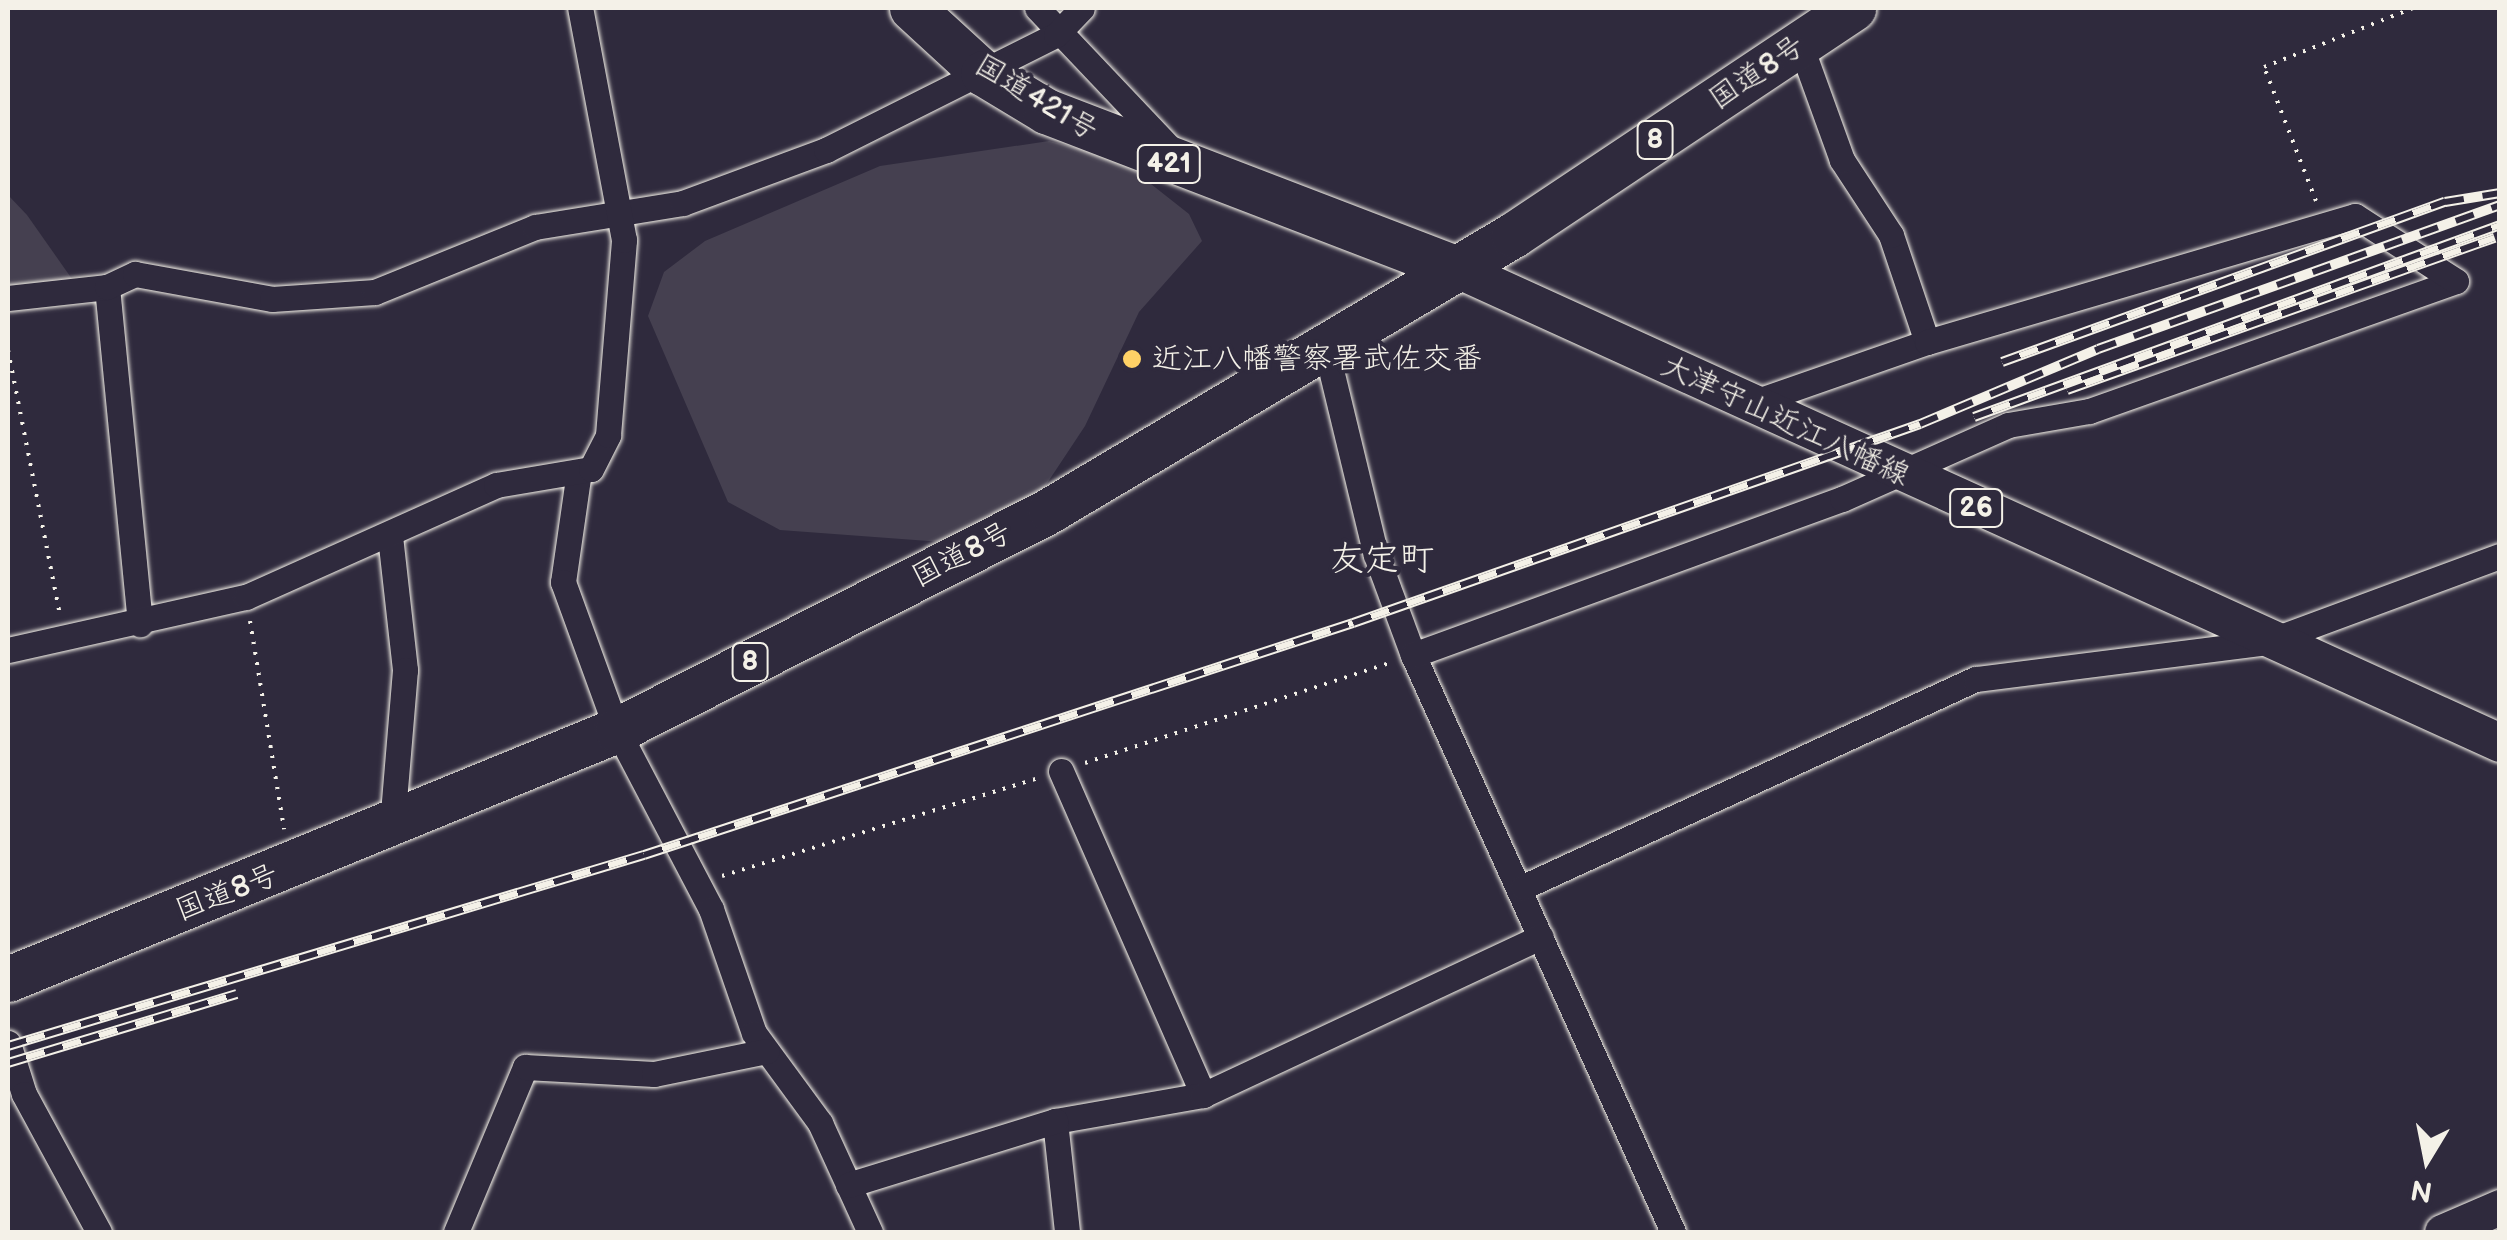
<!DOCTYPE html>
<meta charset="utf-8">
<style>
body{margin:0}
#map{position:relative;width:2507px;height:1240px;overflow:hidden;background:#2f2a3d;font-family:"Balsamiq Sans","Klee One",sans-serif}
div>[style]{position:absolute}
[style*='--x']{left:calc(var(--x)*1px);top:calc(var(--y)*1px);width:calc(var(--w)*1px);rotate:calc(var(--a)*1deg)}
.green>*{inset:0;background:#454050}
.path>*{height:4px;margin-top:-2px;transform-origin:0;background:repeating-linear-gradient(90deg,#f4f1e8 0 2.5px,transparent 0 10.5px)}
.roads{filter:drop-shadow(0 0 2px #f4f1e8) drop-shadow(0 0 2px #f4f1e8)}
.street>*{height:25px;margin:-12.5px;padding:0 12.5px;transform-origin:12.5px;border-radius:12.5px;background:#2f2a3d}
.secondary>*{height:35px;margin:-17.5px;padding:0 17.5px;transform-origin:17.5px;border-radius:17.5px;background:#2f2a3d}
.primary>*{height:38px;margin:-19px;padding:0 19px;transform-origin:19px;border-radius:19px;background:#2f2a3d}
.highway>*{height:45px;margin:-22.5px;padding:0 22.5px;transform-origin:22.5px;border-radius:22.5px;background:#2f2a3d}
.rail>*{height:10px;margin-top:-5px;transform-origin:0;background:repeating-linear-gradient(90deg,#2f2a3d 0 19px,#f4f1e8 0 38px);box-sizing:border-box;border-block:2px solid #f4f1e8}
.dots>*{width:28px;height:28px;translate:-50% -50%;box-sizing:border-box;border:5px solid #2f2a3d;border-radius:50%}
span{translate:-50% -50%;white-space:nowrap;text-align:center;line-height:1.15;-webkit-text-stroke:8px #2f2a3d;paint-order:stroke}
.shield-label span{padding:2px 8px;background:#2f2a3d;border:2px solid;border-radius:8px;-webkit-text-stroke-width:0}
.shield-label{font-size:28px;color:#f4f1e8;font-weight:700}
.street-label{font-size:30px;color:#f4f1e8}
.poi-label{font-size:30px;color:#f4f1e8}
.left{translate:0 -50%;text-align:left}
.quarter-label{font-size:35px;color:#f4f1e8}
.frame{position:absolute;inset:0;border:10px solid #f4f1e8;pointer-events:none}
.north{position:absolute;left:2377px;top:1110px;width:100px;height:100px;-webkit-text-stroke:8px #2f2a3d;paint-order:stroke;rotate:190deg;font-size:28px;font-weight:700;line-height:40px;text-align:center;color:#f4f1e8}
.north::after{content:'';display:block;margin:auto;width:35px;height:45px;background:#f4f1e8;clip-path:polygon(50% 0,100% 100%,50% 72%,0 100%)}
</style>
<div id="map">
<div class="green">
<div style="clip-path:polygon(1049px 141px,1118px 158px,1189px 214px,1202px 241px,1139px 312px,1085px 426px,1030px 509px,942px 542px,780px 530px,728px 502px,648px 316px,664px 272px,705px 241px,880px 166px)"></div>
<div style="clip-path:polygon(8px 195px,27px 215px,72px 279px,8px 287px)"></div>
</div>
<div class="path">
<div style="--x:2316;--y:201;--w:144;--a:-111.2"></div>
<div style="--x:2264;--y:67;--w:160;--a:-21.6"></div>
<div style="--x:8;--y:350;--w:270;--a:78.9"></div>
<div style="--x:250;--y:621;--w:211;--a:80.7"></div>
<div style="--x:1085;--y:763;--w:320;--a:-18.2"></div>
<div style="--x:722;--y:876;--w:331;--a:-17.2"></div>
</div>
<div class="roads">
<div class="street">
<div style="--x:1037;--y:8;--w:195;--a:46.5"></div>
<div style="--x:107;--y:287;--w:339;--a:84.4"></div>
<div style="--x:8;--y:298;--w:100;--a:-6.3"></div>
<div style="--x:107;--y:287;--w:31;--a:-25"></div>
<div style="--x:135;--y:274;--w:139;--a:10.3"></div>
<div style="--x:272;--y:299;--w:103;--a:-3.9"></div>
<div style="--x:375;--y:292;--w:173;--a:-22.1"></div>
<div style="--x:535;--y:227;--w:150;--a:-9.2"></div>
<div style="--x:683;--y:203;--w:153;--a:-20.3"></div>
<div style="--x:826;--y:150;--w:257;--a:-26.6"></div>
<div style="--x:1056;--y:35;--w:37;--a:-46"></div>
<div style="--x:1326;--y:349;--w:212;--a:76.4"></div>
<div style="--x:1376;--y:555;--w:107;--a:69.7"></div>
<div style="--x:1413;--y:655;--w:633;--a:65.74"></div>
<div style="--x:1749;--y:404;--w:188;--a:-19.2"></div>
<div style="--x:1927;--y:342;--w:113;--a:-108.6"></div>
<div style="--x:1891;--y:235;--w:90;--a:-123.2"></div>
<div style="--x:1842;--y:160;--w:123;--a:-109.9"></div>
<div style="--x:578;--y:478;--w:105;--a:98.2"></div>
<div style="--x:563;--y:582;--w:158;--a:70"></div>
<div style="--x:617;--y:730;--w:202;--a:62.3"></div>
<div style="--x:711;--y:909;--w:131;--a:70.9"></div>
<div style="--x:754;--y:1033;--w:112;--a:53.7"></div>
<div style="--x:820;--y:1123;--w:120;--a:65.4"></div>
<div style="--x:390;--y:536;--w:135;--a:83.6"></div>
<div style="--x:405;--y:670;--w:157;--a:94.8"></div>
<div style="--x:8;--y:650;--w:244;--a:-12.6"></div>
<div style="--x:246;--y:597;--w:274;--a:-24.1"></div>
<div style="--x:496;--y:485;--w:96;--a:-9.6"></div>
<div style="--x:591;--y:469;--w:38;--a:-63"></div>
<div style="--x:608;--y:435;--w:196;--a:-85.3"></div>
<div style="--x:624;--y:240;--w:236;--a:-100.7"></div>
<div style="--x:1413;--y:655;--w:456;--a:-20"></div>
<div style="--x:1842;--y:499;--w:182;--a:-24"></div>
<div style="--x:2008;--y:425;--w:82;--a:-9.8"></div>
<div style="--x:2089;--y:411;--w:389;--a:-19.5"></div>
<div style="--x:2456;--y:281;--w:120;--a:-147.2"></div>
<div style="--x:2355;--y:216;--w:446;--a:163.6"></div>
<div style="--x:1061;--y:771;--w:354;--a:66.3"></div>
<div style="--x:1203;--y:1095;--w:150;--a:170"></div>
<div style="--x:1055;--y:1121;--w:112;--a:83.8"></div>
<div style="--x:1523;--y:887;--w:498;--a:-24.7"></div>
<div style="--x:1976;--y:679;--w:293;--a:-7.2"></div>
<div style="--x:2267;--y:642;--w:248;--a:-20.3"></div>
<div style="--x:8;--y:1043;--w:53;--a:72.6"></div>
<div style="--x:24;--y:1094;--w:157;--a:61.5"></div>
<div style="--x:1203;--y:1095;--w:373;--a:-25.1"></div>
<div style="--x:848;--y:1185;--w:217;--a:-17.2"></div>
<div style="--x:456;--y:1232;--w:179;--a:-67.3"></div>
<div style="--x:525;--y:1067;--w:129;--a:3.1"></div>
<div style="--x:654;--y:1074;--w:115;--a:-11.5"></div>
</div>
<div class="secondary">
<div style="--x:2442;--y:1232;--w:63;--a:-23.3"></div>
</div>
<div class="primary">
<div style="--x:1455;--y:268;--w:1148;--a:24.44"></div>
</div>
<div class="highway">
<div style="--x:912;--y:8;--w:96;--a:42.5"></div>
<div style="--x:983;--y:73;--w:74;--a:31.1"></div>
<div style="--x:1046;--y:111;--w:438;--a:21"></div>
<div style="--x:8;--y:979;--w:658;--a:-22.24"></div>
<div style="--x:617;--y:730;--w:486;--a:-26.9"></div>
<div style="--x:1050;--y:510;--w:539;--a:-30.71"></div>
<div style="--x:1513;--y:235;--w:409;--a:-33.7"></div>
</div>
</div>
<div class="rail">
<div style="--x:2002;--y:362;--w:471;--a:-19.9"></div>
<div style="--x:2445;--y:202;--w:56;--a:-9.3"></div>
<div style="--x:2067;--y:390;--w:454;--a:-19.6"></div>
<div style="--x:1974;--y:417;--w:560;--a:-20.05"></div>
<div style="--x:8;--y:1046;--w:664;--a:-16.72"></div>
<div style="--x:644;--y:855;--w:746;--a:-18.12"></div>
<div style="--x:1353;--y:623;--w:601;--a:-19.34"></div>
<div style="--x:1920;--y:424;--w:193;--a:-22.8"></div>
<div style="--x:2098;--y:349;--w:427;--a:-19.7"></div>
<div style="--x:8;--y:1063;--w:239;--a:-16.8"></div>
</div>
<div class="dots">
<div style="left:1132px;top:359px;background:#ffd166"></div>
</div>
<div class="shield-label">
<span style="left:1655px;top:140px">8</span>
<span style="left:1169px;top:164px">421</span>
<span style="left:1976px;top:508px">26</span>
<span style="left:750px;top:662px">8</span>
</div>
<div class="street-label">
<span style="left:1757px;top:73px;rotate:-34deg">国道8号</span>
<span style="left:1036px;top:98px;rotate:31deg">国道421号</span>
<span style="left:1785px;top:421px;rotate:25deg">大津守山近江八幡線</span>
<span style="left:962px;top:555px;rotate:-27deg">国道8号</span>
<span style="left:227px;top:893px;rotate:-21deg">国道8号</span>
</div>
<div class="poi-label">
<span class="left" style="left:1152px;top:359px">近江八幡警察署武佐交番</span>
</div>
<div class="quarter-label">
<span style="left:1382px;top:560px">友定町</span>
</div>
<div class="frame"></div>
<div class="north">N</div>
</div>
